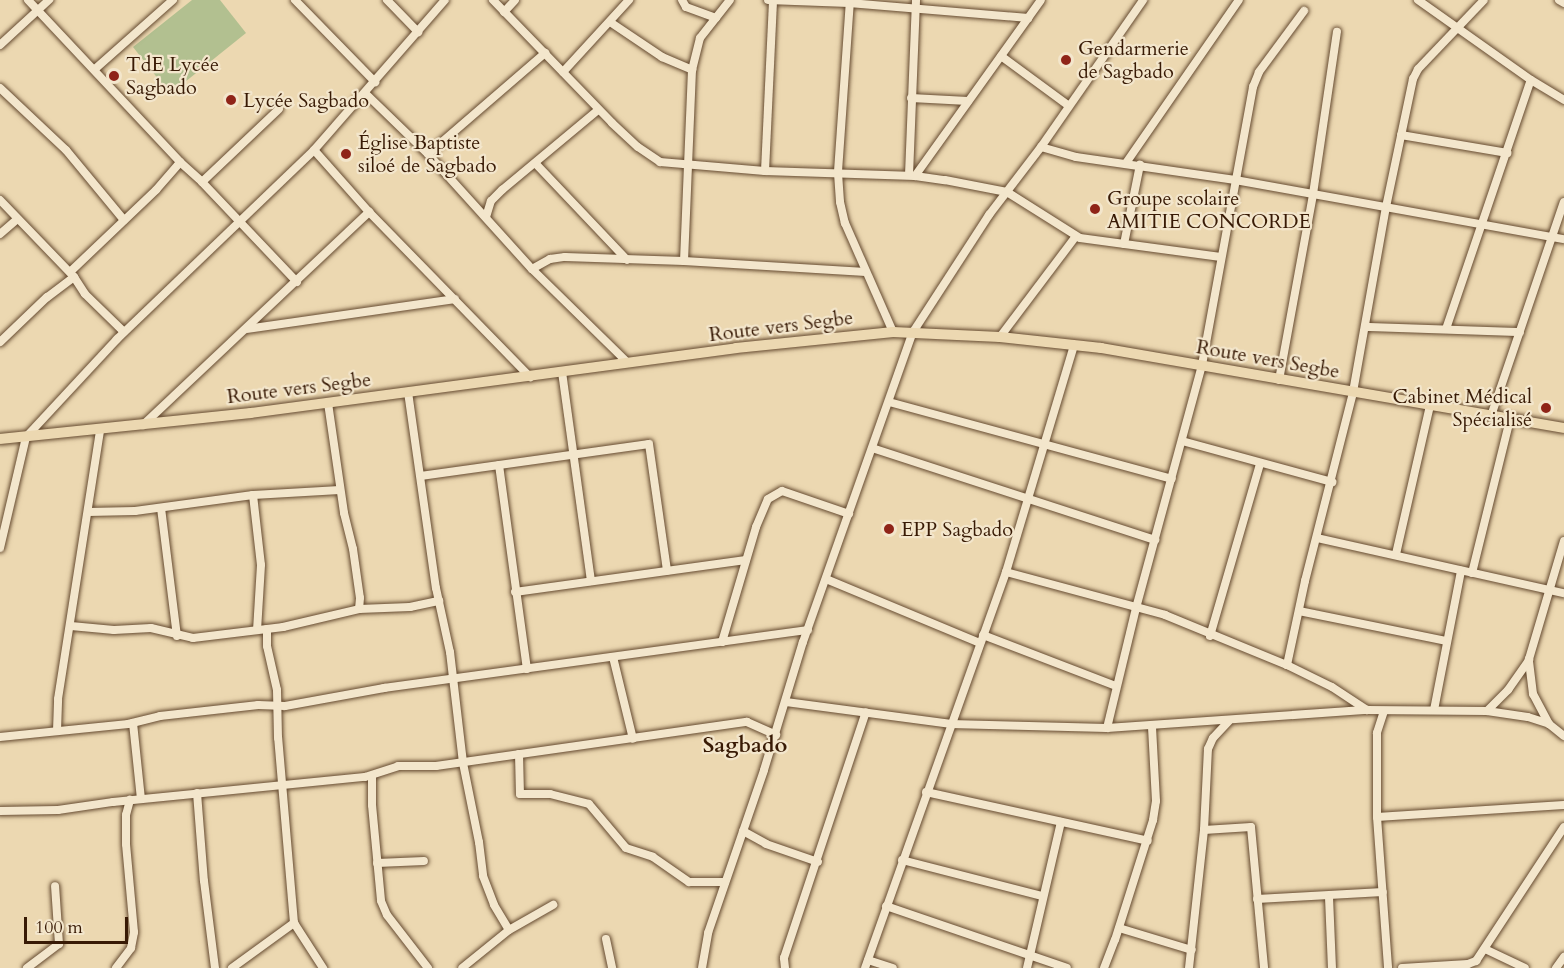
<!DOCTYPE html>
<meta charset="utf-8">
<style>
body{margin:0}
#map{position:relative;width:1564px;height:968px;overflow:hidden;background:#ecd8b1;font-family:Cardo,serif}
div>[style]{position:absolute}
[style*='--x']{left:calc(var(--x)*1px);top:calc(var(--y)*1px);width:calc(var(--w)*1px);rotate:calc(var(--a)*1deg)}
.green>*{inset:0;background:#b2c090}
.roads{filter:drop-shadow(0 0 2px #654a30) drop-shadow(0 0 2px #654a30)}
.minor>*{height:8px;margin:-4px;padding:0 4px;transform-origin:4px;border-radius:4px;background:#f3e6cc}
.major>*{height:10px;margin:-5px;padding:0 5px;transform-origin:5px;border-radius:5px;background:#ecd8b1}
.dots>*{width:16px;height:16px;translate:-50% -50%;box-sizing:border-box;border:3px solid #f3e6cc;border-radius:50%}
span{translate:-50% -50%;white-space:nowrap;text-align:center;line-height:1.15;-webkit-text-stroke:4.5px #f3e6cc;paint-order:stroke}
.poi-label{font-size:20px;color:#381a05}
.left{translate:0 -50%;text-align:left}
.right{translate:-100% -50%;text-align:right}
.street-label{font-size:20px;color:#381a05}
.quarter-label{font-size:22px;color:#381a05;font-weight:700}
.scale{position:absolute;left:24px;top:917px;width:104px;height:27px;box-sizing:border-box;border:3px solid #381a05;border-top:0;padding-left:8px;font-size:18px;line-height:21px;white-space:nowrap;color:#381a05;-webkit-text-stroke:4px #f3e6cc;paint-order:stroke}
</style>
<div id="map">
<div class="green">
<div style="clip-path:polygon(192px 0,220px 0,246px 33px,170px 94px,133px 47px)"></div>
</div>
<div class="roads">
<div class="minor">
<div style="--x:28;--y:0;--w:222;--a:46.8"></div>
<div style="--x:180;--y:162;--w:30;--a:42"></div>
<div style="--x:202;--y:182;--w:138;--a:46.5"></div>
<div style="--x:295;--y:0;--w:115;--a:45.7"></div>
<div style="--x:387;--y:0;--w:45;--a:45.9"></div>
<div style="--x:493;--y:0;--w:171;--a:45.9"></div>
<div style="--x:612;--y:123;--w:35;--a:43"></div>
<div style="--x:638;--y:147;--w:27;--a:34"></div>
<div style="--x:660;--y:162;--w:105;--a:4.9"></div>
<div style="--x:765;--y:171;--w:150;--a:1.9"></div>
<div style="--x:915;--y:176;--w:30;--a:8"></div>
<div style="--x:945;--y:180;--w:63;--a:11"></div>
<div style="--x:1007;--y:192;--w:86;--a:32.2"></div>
<div style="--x:1080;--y:238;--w:142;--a:7.7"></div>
<div style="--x:682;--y:0;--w:8;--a:60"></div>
<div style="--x:686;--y:7;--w:32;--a:20"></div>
<div style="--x:768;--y:0;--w:81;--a:2.1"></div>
<div style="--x:849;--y:3;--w:180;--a:4.8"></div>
<div style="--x:850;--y:0;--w:173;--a:94"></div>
<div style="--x:838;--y:173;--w:29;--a:86"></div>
<div style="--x:840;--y:202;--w:22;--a:77"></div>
<div style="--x:845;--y:223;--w:119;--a:66.2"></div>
<div style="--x:1418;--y:0;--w:138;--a:35.3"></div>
<div style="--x:1531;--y:80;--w:39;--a:31"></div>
<div style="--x:1559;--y:0;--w:6;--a:31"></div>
<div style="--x:504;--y:12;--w:16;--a:-47"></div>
<div style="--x:610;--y:22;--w:63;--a:33.9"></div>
<div style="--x:662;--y:57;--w:33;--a:23"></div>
<div style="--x:0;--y:45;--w:67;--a:-42.6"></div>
<div style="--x:1001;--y:56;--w:84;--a:36.3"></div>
<div style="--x:95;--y:69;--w:104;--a:-41.5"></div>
<div style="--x:563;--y:72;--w:98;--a:-47.5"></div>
<div style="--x:0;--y:88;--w:91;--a:43.2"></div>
<div style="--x:66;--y:150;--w:91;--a:50.4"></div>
<div style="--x:365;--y:93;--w:88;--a:44.1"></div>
<div style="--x:428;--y:154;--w:155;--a:47.9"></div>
<div style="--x:532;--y:269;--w:134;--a:44.4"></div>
<div style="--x:911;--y:98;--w:57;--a:3"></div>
<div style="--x:1401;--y:135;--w:108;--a:9.6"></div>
<div style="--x:1041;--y:147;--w:36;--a:16"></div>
<div style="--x:1076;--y:157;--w:161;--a:8.2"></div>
<div style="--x:1235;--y:180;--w:334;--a:10.2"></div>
<div style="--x:314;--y:150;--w:83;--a:48.4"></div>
<div style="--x:369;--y:212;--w:231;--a:45.7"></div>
<div style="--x:428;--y:154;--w:155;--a:-40.8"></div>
<div style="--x:1126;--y:163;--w:198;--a:-55.3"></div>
<div style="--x:536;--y:164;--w:132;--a:46.5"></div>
<div style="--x:765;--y:171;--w:171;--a:-87.3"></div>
<div style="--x:909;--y:175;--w:175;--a:-87.7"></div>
<div style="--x:915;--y:176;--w:216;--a:-54.4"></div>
<div style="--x:202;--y:182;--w:106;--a:-43.5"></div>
<div style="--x:0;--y:200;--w:107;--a:46.1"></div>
<div style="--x:74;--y:277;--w:34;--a:143"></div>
<div style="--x:47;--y:297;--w:65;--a:136.2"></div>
<div style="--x:486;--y:217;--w:17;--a:-73"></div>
<div style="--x:491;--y:201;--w:16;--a:-45"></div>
<div style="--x:502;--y:190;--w:125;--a:-39.8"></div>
<div style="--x:0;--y:234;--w:23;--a:-41"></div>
<div style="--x:1124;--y:244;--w:81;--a:-78.6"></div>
<div style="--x:684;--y:261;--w:191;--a:-87.6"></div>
<div style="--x:692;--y:70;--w:33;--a:-76"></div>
<div style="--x:700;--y:38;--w:48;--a:-51.7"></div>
<div style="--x:532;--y:269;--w:21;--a:-29"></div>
<div style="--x:550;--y:259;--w:15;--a:-8"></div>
<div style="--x:565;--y:257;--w:119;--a:1.9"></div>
<div style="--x:684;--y:261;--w:182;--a:3.5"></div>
<div style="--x:70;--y:272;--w:119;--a:-43.6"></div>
<div style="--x:156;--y:190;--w:37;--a:-49"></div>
<div style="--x:74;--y:277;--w:20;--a:57"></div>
<div style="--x:85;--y:294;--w:54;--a:44.3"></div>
<div style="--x:1366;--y:327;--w:154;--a:1.9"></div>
<div style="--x:247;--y:329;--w:210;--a:-8.2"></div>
<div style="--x:1446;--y:329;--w:263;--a:-71.2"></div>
<div style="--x:1000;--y:337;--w:126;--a:-53"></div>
<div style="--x:562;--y:372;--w:211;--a:82.1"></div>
<div style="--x:1279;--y:380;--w:189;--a:-79.6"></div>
<div style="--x:1313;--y:194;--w:164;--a:-81.6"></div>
<div style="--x:408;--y:392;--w:198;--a:81.9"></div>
<div style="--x:436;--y:588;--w:66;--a:77.7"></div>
<div style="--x:450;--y:652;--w:112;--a:83.3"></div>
<div style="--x:463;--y:763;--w:81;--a:78.6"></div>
<div style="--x:479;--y:842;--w:34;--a:83"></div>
<div style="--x:483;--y:876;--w:31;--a:69"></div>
<div style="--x:494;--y:905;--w:29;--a:59"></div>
<div style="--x:509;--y:930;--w:60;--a:141"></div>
<div style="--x:889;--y:402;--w:293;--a:15.2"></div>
<div style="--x:328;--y:403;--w:111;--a:81.7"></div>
<div style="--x:344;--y:513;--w:37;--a:76"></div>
<div style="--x:353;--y:549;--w:49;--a:81.9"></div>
<div style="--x:360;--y:598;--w:11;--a:95"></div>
<div style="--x:1491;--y:416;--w:226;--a:-71.2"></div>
<div style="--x:143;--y:425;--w:311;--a:-43.3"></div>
<div style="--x:1182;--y:441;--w:156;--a:15.3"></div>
<div style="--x:872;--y:448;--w:298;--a:18"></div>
<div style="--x:499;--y:465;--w:206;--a:82.2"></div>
<div style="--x:421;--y:476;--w:230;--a:-8"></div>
<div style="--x:649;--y:444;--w:128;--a:81.9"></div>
<div style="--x:253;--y:495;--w:70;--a:83.5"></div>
<div style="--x:261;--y:565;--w:65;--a:93.5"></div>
<div style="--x:161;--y:508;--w:129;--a:82.9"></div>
<div style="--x:88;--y:512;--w:47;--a:-1.2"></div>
<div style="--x:135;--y:511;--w:119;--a:-7.7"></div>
<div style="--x:253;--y:495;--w:87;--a:-3.3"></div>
<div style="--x:1317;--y:538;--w:253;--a:12.6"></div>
<div style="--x:0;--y:548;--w:114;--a:-76.8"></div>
<div style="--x:26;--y:437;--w:134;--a:-47.1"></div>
<div style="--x:117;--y:339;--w:273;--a:-43.8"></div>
<div style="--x:314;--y:150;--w:199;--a:-48.9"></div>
<div style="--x:1396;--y:554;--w:153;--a:-77.1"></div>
<div style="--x:1006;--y:572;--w:165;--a:15.1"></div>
<div style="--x:1165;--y:615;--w:132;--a:22.3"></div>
<div style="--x:1287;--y:665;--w:50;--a:26.1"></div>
<div style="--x:1332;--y:687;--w:42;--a:33.3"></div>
<div style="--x:1472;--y:573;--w:159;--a:-76.1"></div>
<div style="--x:826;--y:579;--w:167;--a:22.6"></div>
<div style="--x:515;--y:592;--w:233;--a:-7.9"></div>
<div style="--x:1299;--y:611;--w:151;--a:11.5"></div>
<div style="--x:71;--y:626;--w:43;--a:5.3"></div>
<div style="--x:114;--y:630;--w:37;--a:-3"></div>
<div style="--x:151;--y:628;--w:43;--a:13.4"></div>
<div style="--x:193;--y:638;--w:91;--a:-7"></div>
<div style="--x:283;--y:627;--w:78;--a:-13.3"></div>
<div style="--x:359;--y:609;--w:51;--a:-2.2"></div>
<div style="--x:410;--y:607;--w:30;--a:-12"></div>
<div style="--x:983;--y:635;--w:142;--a:21"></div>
<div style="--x:1210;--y:636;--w:179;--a:-73.8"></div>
<div style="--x:722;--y:642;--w:120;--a:-73.5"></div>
<div style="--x:756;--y:527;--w:30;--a:-67"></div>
<div style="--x:768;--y:499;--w:16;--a:-30"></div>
<div style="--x:782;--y:491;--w:71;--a:18.9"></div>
<div style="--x:613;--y:657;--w:84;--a:76.3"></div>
<div style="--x:1287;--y:665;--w:86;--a:-77.9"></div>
<div style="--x:1305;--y:581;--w:195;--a:-75.7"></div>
<div style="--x:1353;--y:392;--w:188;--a:-79.9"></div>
<div style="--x:1386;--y:207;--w:131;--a:-78.1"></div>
<div style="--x:1413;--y:79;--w:11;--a:-63"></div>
<div style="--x:1418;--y:69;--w:95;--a:-46.3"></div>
<div style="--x:786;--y:702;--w:165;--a:7.6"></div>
<div style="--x:950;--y:724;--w:157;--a:1.5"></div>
<div style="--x:1107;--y:728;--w:261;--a:-4"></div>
<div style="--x:1367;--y:710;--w:120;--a:0.5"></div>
<div style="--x:1487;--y:711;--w:41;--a:8.3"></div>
<div style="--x:1528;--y:717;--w:22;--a:18"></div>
<div style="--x:1549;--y:724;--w:19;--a:39"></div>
<div style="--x:1434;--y:710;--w:142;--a:-79"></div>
<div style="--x:1384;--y:711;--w:23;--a:108"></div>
<div style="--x:1377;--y:733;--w:84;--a:90"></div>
<div style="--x:1377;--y:817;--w:151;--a:85.8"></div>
<div style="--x:1487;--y:711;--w:30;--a:-45"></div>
<div style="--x:1508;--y:690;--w:37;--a:-55"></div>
<div style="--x:133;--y:723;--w:76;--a:84"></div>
<div style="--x:1549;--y:724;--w:34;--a:-118"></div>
<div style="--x:1533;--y:694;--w:35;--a:-97"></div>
<div style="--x:1529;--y:659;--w:123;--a:-73.5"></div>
<div style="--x:1107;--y:728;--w:123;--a:-76.4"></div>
<div style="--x:1136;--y:608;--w:252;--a:-74.8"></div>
<div style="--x:1202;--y:365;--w:283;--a:-79.6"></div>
<div style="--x:1253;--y:87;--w:16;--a:-68"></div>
<div style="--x:1259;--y:72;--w:76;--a:-53.6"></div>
<div style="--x:57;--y:731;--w:32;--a:-88"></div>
<div style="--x:58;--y:699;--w:272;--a:-81.1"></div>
<div style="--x:0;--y:737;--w:129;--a:-5.8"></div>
<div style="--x:128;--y:724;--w:33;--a:-14"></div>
<div style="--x:160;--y:716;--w:99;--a:-6.4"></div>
<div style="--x:258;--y:705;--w:27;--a:2"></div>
<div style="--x:285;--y:706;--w:101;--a:-10.3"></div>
<div style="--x:384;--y:688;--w:428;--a:-7.8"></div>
<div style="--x:519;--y:754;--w:40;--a:88.6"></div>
<div style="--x:520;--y:794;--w:30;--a:0"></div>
<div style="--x:550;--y:794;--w:40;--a:14.4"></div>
<div style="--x:589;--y:804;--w:57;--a:49.9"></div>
<div style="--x:626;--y:848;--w:28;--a:18"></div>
<div style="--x:653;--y:857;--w:44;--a:34.8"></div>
<div style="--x:689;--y:882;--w:36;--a:0"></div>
<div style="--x:372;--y:776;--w:29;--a:90"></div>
<div style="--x:372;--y:805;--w:96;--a:84.6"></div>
<div style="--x:381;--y:901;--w:15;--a:67"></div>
<div style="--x:387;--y:915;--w:67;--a:52.3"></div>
<div style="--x:926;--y:792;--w:227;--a:12.4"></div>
<div style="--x:197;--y:793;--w:88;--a:85.5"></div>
<div style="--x:204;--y:881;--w:88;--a:82.8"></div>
<div style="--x:0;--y:811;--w:58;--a:-1"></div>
<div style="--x:58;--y:810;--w:56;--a:-8.3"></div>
<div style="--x:113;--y:802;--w:253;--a:-5.7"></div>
<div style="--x:365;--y:777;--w:35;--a:-18"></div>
<div style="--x:398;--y:766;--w:38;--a:0"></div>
<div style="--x:436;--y:766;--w:314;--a:-8.1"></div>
<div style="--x:747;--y:722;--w:32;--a:24"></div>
<div style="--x:1377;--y:817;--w:187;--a:-3.7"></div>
<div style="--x:1204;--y:830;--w:47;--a:-3.7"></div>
<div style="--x:1251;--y:827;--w:142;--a:84.7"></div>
<div style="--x:743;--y:831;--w:26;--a:29"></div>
<div style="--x:766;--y:844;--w:55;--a:19.1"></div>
<div style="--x:902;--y:860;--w:145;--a:14.4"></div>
<div style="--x:377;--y:863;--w:47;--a:-2.4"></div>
<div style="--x:1329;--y:897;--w:71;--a:87.6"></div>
<div style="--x:1257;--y:899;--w:126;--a:-3.2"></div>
<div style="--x:886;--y:906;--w:191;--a:18.9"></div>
<div style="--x:294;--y:923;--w:54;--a:57.2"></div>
<div style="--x:1119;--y:928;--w:76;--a:16.8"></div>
<div style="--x:509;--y:930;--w:51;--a:-29.6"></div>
<div style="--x:606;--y:939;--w:30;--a:78"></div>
<div style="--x:1485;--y:949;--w:44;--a:25.4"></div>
<div style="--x:868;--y:960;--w:26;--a:18"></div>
<div style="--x:27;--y:968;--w:40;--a:-37"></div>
<div style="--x:59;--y:944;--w:58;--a:-93.9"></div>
<div style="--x:116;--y:968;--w:25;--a:-53"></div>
<div style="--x:131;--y:948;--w:16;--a:-79"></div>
<div style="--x:134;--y:932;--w:88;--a:-95.2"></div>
<div style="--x:126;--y:844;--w:29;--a:-90"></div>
<div style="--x:126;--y:815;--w:16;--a:-75"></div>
<div style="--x:232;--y:968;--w:77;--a:-36"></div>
<div style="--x:294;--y:923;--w:186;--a:-94.9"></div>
<div style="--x:278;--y:738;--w:48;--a:-91.2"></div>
<div style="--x:277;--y:690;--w:45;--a:-102.8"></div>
<div style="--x:267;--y:646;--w:17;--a:-90"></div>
<div style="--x:702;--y:968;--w:36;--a:-80"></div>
<div style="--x:708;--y:933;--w:172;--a:-71"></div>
<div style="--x:764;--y:770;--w:134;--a:-73.1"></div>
<div style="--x:803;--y:642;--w:329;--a:-70.5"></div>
<div style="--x:913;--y:332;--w:140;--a:-57"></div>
<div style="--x:989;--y:215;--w:86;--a:-52.6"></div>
<div style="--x:1041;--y:147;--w:179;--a:-55.2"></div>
<div style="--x:785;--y:968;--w:10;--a:-96"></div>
<div style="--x:784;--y:958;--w:259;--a:-71.6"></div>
<div style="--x:865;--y:968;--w:420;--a:-70.4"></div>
<div style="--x:1006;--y:572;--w:237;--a:-73.3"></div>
<div style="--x:1027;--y:968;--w:150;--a:-76.9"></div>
<div style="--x:1104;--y:968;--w:30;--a:-69"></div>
<div style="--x:1115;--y:940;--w:126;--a:-72.4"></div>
<div style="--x:1153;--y:820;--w:19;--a:-81"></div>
<div style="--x:1156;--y:801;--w:75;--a:-93.1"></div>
<div style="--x:1189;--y:968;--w:139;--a:-83.8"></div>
<div style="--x:1204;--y:830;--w:81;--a:-87.2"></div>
<div style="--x:1208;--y:749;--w:12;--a:-66"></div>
<div style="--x:1213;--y:738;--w:23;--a:-47"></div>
<div style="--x:1402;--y:968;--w:66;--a:-3.5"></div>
<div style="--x:1468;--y:964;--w:9;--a:-21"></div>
<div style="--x:1476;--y:961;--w:160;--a:-56.7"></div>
<div style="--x:1556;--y:968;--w:14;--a:-54"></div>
</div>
<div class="major">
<div style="--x:0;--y:439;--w:252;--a:-5.9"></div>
<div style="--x:251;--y:413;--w:489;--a:-7.6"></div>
<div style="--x:736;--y:348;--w:158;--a:-5.8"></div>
<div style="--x:893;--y:332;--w:107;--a:2.7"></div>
<div style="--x:1000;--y:337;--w:102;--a:6.2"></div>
<div style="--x:1101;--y:348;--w:470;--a:9.8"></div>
</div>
</div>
<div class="dots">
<div style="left:1066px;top:60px;background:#8f2418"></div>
<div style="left:114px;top:76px;background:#8f2418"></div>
<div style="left:231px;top:100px;background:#8f2418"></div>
<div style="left:346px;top:154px;background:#8f2418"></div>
<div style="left:1095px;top:209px;background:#8f2418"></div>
<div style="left:1546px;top:408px;background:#8f2418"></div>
<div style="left:889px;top:529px;background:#8f2418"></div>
</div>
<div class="poi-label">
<span class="left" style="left:1078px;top:60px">Gendarmerie<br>de Sagbado</span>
<span class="left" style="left:126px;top:76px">TdE Lycée<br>Sagbado</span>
<span class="left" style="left:243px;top:100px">Lycée Sagbado</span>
<span class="left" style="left:358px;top:154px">Église Baptiste<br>siloé de Sagbado</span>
<span class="left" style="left:1107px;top:210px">Groupe scolaire<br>AMITIE CONCORDE</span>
<span class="right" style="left:1532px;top:408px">Cabinet Médical<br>Spécialisé</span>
<span class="left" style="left:901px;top:529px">EPP Sagbado</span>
</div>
<div class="street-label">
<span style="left:781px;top:326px;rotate:-7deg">Route vers Segbe</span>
<span style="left:1268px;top:359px;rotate:10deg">Route vers Segbe</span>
<span style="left:299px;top:388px;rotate:-7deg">Route vers Segbe</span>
</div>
<div class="quarter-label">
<span style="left:745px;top:746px">Sagbado</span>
</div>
<div class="scale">100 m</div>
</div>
